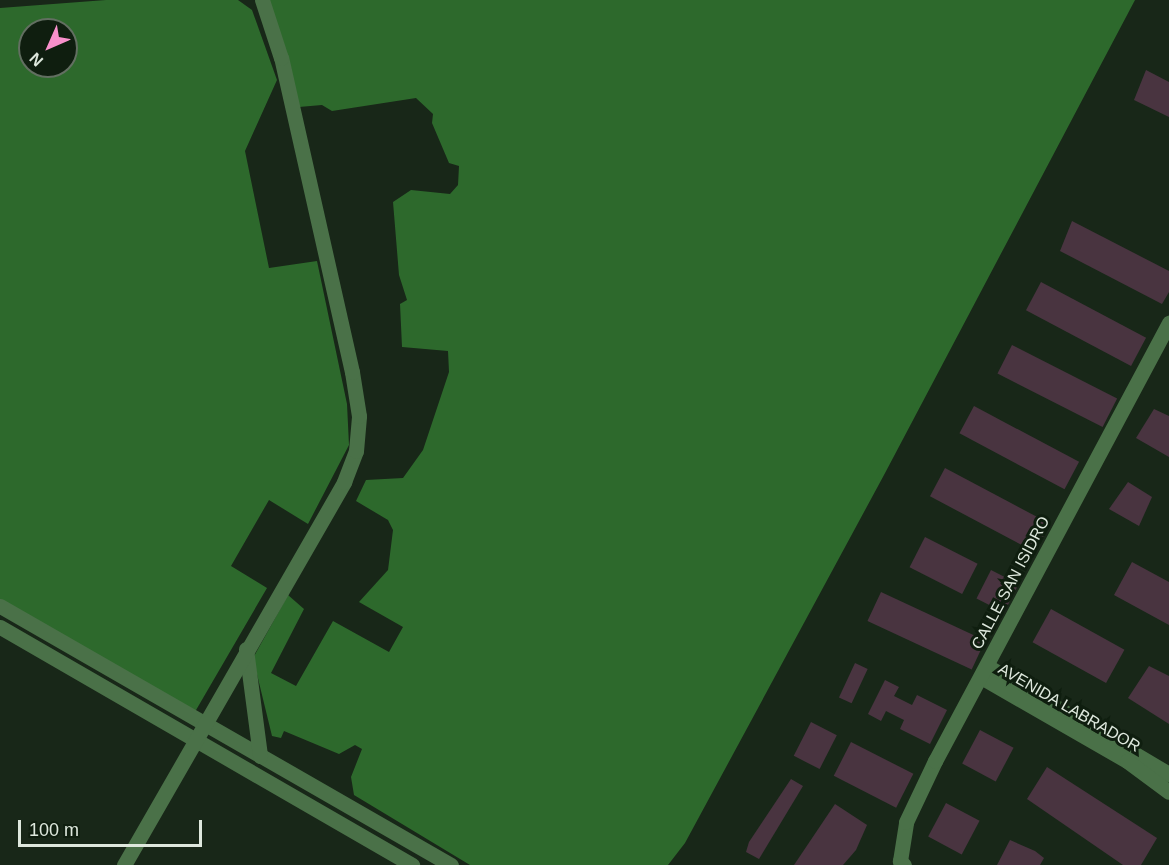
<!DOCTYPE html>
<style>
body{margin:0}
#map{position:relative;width:1169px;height:865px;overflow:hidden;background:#182718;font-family:Helvetica,sans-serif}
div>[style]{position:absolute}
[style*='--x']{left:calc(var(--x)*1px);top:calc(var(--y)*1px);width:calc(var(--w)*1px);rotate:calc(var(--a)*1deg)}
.forest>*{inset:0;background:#2d692c}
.building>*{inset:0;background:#493440;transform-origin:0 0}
.minor>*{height:15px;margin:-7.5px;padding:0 7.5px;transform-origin:7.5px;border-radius:7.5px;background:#4a7148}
span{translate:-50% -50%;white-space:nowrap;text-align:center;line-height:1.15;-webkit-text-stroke:6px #0f1e0f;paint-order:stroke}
.street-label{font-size:16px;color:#dee8dd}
.north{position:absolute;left:18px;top:18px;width:60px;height:60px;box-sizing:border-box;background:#0f1e0f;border:2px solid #626f61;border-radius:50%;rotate:225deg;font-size:16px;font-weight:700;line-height:24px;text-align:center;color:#dee8dd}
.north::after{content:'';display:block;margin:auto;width:21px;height:27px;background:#f890cb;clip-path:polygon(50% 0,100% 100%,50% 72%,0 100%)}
.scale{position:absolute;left:18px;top:820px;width:184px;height:27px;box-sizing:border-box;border:3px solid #dee8dd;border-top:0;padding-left:8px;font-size:18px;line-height:21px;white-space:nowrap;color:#dee8dd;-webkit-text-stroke:4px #0f1e0f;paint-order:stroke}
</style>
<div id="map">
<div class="forest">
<div style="clip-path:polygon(evenodd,106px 0,238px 0,252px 10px,277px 80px,245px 151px,269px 268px,317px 261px,347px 404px,349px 445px,308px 524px,269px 500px,231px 566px,267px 588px,192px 717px,0 599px,0 8px,106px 0,30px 30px,66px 30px,66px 66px,30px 66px,30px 30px)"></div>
<div style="clip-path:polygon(269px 0,1135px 0,884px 475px,685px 843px,668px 865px,470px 865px,354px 795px,351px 777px,362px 749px,355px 745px,339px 754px,284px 731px,281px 738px,272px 736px,253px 658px,288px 595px,304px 609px,271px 673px,296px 686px,333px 621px,389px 652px,403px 627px,359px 602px,388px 570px,393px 530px,388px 520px,356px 501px,366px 480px,403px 478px,423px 450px,449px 372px,448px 351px,402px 347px,400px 304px,407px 300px,399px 275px,393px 202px,411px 190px,450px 194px,458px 185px,459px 166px,449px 163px,432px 123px,433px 114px,416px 98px,332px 111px,322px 105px,299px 107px)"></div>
</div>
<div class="building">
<div style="clip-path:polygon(1146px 70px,1169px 82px,1169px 117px,1134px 100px)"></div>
<div style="clip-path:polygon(1072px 221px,1169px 271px,1169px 292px,1162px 304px,1060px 251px)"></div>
<div style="left:1041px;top:282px;width:119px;height:32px;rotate:28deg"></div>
<div style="left:1012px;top:345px;width:118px;height:32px;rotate:27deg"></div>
<div style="left:974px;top:406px;width:119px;height:31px;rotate:28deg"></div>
<div style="clip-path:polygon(1154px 409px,1169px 416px,1169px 457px,1136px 438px)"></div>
<div style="left:945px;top:468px;width:119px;height:32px;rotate:28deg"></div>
<div style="clip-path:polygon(1128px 482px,1152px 497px,1139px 526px,1109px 509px)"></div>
<div style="left:925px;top:537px;width:59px;height:34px;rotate:27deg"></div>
<div style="clip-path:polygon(1132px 562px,1169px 582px,1169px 625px,1114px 595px)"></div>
<div style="left:991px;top:570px;width:31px;height:32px;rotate:27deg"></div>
<div style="left:881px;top:592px;width:115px;height:32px;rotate:25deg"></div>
<div style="left:1051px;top:609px;width:84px;height:38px;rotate:29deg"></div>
<div style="left:855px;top:663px;width:14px;height:38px;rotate:25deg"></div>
<div style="clip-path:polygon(1149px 666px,1169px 676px,1169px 724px,1128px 698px)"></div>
<div style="clip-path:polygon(885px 680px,899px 687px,894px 696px,912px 705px,917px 695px,947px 710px,930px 744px,900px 729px,904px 720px,886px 711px,881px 721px,868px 714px)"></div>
<div style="left:811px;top:722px;width:29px;height:38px;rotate:27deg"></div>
<div style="left:980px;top:730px;width:38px;height:38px;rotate:28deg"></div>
<div style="left:851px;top:742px;width:70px;height:38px;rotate:27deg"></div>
<div style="clip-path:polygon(1047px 767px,1157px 838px,1141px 865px,1123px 865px,1027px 799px)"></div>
<div style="clip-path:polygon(791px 779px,803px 786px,759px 859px,746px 852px,749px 842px)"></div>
<div style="left:946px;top:803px;width:38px;height:38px;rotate:28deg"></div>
<div style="clip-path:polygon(835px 804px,867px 825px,856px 850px,843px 865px,794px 865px)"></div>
<div style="clip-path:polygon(1010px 840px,1035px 851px,1044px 858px,1040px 865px,997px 865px)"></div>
</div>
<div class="minor">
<div style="--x:0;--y:606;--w:520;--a:29.87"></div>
<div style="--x:0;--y:627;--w:476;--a:30"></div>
<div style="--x:246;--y:649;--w:108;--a:82.5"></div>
<div style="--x:987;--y:666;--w:212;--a:30.7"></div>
<div style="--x:981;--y:677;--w:168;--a:29.9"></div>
<div style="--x:1127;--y:761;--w:52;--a:36.4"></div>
<div style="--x:124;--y:865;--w:442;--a:-60.1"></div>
<div style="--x:344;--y:482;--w:33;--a:-69"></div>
<div style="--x:356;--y:451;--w:35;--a:-85"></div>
<div style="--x:359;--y:416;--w:45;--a:-99"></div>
<div style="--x:352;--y:372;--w:322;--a:-102.7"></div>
<div style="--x:281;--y:58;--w:61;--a:-108.1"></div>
<div style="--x:904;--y:865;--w:6;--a:-135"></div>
<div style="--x:900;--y:861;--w:39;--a:-81"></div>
<div style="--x:906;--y:822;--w:68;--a:-64.6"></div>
<div style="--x:935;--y:761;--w:497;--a:-61.9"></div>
</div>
<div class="street-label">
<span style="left:1011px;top:583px;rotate:-62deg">CALLE SAN ISIDRO</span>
<span style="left:1069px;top:708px;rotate:30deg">AVENIDA LABRADOR</span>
</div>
<div class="north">N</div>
<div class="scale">100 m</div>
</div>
